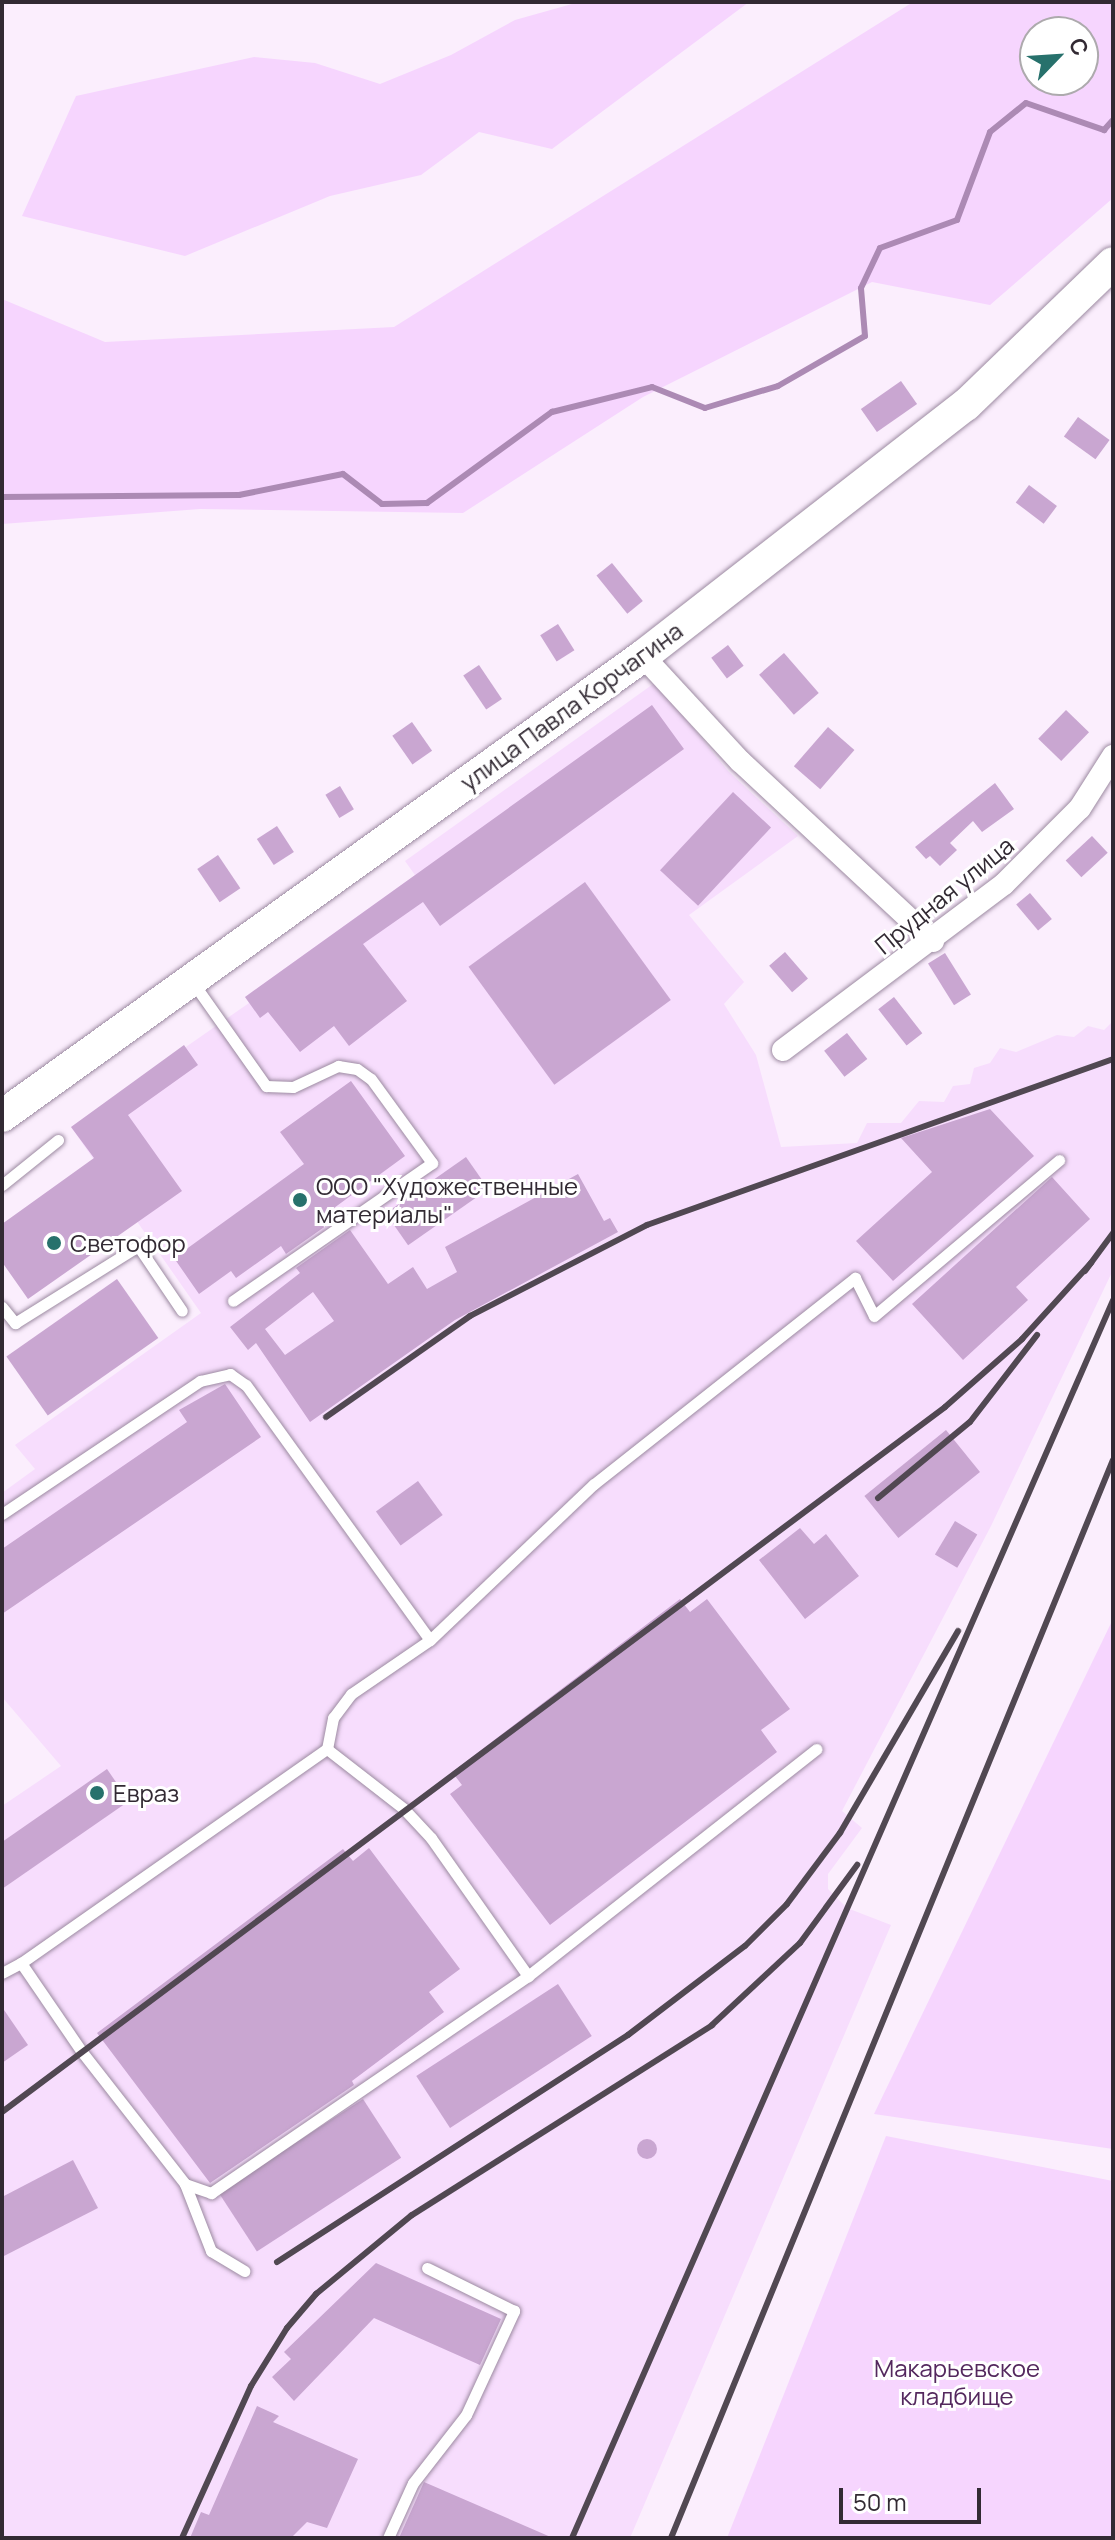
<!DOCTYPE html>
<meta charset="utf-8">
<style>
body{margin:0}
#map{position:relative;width:1115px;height:2540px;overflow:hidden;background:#fbeefd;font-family:Manrope,sans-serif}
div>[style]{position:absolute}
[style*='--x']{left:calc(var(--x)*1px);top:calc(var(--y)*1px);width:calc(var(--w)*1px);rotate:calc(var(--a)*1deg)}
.built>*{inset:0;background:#f7ddfd}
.green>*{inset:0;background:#f6d5fe}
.stream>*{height:6px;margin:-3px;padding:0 3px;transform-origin:3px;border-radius:3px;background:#ac8ab4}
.building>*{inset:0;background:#c9a6d1;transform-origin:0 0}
.round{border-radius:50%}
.roads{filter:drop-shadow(0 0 2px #9c8aa1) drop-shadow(0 0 2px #9c8aa1)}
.service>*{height:11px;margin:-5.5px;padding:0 5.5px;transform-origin:5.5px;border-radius:5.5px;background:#fff}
.minor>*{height:22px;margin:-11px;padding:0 11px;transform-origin:11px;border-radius:11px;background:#fff}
.secondary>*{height:32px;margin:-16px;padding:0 16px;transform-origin:16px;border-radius:16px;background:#fff}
.rail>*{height:6px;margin:-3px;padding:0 3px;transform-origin:3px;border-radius:3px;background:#514852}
.dots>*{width:22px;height:22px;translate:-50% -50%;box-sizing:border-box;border:4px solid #fff;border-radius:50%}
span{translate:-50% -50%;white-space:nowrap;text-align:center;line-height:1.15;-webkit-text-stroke:6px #fff;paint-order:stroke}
.street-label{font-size:24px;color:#322a33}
.poi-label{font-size:24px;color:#322a33}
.left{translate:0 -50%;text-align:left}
.park-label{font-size:24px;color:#54285e}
.frame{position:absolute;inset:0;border:4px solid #322a33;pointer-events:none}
.north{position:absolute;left:1019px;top:16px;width:80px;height:80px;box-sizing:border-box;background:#fff;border:2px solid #adaaad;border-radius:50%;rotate:65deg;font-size:22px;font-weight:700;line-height:32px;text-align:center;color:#322a33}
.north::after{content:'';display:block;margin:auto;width:28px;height:36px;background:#27716c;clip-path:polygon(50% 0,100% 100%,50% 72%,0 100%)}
.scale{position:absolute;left:839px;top:2488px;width:142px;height:36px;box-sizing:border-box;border:4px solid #322a33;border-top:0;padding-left:10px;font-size:24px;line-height:28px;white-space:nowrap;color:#322a33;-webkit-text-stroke:6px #fff;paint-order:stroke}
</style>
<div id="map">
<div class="built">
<div style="clip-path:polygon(656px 682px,728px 771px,798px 836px,689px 915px,744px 982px,724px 1004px,756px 1055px,781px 1147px,857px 1143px,867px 1123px,901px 1123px,919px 1101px,944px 1102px,953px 1086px,970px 1084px,974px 1068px,990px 1063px,1000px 1048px,1016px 1052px,1057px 1035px,1074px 1037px,1088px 1026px,1104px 1030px,1113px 1021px,1113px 1270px,991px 1526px,842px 1811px,862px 1828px,828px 1874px,828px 1889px,847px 1908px,891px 1925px,630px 2538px,2px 2538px,2px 1806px,61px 1766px,2px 1697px,2px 1493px,35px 1469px,15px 1445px,201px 1313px,71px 1127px,249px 1003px,245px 997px,415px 875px,405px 861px)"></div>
</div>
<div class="green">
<div style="clip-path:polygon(579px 2px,749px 2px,552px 149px,479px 132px,421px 175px,330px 196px,185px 256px,22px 216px,76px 96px,254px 57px,315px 63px,380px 84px,451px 55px,515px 20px)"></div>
<div style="clip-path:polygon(evenodd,913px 2px,1113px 2px,1113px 198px,990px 305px,872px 282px,643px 397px,463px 513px,200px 509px,2px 524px,2px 299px,105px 342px,394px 327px,913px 2px,1035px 32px,1083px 32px,1083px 80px,1035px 80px,1035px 32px)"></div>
<div style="clip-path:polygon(1113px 1619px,1113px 2149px,874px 2114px)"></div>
<div style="clip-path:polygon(886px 2136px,1113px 2181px,1113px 2538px,727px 2538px)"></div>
</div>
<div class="stream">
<div style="--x:2;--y:497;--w:237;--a:-0.5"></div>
<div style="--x:239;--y:495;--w:106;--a:-11.4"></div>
<div style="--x:343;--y:474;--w:49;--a:37.6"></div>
<div style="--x:382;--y:504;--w:45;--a:-1.3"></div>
<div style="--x:427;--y:503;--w:155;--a:-36.1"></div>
<div style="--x:552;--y:412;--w:103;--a:-14"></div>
<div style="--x:652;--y:387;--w:57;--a:21.6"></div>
<div style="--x:705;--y:408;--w:76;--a:-16.8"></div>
<div style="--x:778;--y:386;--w:100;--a:-29.9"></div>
<div style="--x:865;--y:336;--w:48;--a:-94.8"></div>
<div style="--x:861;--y:288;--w:44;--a:-64.6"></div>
<div style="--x:880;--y:248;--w:82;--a:-20"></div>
<div style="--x:957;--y:220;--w:94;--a:-69.4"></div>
<div style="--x:990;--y:132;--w:46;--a:-38.9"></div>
<div style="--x:1026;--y:103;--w:83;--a:19.1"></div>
<div style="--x:1104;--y:130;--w:13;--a:-48"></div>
</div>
<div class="building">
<div style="left:901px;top:381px;width:28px;height:49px;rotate:55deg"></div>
<div style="left:1078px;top:417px;width:39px;height:24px;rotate:36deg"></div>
<div style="left:1029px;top:485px;width:35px;height:22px;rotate:37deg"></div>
<div style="left:612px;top:563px;width:49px;height:20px;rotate:51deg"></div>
<div style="left:558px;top:624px;width:31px;height:21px;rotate:58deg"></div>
<div style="left:728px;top:645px;width:26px;height:21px;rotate:53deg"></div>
<div style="left:784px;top:653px;width:53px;height:33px;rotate:49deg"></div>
<div style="left:479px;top:665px;width:41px;height:19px;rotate:56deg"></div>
<div style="clip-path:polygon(652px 705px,684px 749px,440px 926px,423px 902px,363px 944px,407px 1001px,349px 1046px,334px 1026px,300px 1052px,268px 1012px,260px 1018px,245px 997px)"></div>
<div style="left:1066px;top:710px;width:32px;height:40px;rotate:44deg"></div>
<div style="left:412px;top:722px;width:35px;height:24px;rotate:55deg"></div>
<div style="left:828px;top:727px;width:35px;height:52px;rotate:41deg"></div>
<div style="clip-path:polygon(995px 783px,1014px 809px,982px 832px,973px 821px,950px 843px,957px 850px,940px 866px,930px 856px,926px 859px,915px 847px)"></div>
<div style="left:340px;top:786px;width:27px;height:17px;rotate:59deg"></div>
<div style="left:733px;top:792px;width:52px;height:107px;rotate:43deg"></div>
<div style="left:277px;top:826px;width:31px;height:24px;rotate:57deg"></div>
<div style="left:1092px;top:836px;width:23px;height:36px;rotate:47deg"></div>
<div style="left:218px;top:855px;width:40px;height:25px;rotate:56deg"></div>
<div style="left:585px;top:882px;width:146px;height:144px;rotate:54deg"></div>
<div style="left:1030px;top:893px;width:34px;height:18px;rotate:50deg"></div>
<div style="left:785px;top:952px;width:35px;height:21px;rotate:49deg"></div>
<div style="left:945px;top:953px;width:49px;height:20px;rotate:58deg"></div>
<div style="left:894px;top:997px;width:46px;height:20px;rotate:52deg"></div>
<div style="left:847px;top:1033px;width:33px;height:29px;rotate:52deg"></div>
<div style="clip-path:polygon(184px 1045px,198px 1065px,128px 1115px,182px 1191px,28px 1299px,2px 1262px,2px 1224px,94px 1158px,71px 1127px)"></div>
<div style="clip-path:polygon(351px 1081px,405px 1156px,334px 1208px,340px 1216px,286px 1254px,281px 1246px,236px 1278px,231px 1271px,199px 1294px,174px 1258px,304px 1164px,280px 1132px)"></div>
<div style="clip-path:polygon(990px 1109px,1034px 1156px,893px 1281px,856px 1241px,932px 1172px,901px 1138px)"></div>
<div style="left:466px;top:1157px;width:39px;height:98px;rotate:55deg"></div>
<div style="clip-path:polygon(evenodd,578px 1174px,604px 1221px,610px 1218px,618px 1232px,455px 1320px,310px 1422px,256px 1343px,248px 1350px,230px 1327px,300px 1273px,296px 1268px,350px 1230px,388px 1284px,413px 1267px,427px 1289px,457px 1272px,445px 1247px,578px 1174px,313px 1292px,334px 1321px,285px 1355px,265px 1329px,313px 1292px)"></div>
<div style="clip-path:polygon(1052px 1177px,1090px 1219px,1016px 1287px,1028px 1300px,963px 1360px,912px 1304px)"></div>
<div style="left:117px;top:1279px;width:72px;height:135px;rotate:55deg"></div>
<div style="clip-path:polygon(225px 1384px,261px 1437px,2px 1614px,2px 1549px,187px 1422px,179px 1410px)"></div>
<div style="left:946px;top:1430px;width:54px;height:105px;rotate:51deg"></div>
<div style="left:418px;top:1481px;width:42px;height:52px;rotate:54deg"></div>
<div style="left:955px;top:1521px;width:26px;height:39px;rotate:31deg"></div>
<div style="clip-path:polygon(800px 1528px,814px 1544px,826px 1534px,859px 1576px,805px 1619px,759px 1560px)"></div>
<div style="clip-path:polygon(680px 1599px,690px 1612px,707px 1599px,790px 1709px,761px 1730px,777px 1752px,550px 1925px,450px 1794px,462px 1785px,452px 1772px)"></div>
<div style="clip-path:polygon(107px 1769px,129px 1801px,2px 1889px,2px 1842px)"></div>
<div style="clip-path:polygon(369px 1848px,460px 1969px,429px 1992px,444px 2012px,352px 2081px,354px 2085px,210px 2183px,97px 2033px,343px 1849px,353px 1861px)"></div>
<div style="left:558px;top:1984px;width:62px;height:169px;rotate:57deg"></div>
<div style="clip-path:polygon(2px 2007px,28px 2045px,2px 2063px)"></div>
<div style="left:363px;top:2099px;width:70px;height:172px;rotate:57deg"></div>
<div class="round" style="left:637px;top:2139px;width:20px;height:20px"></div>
<div style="clip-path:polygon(73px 2160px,98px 2208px,2px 2257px,2px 2197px)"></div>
<div style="clip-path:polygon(376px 2263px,501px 2319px,480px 2365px,374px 2318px,294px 2401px,272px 2377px,291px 2359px,284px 2352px)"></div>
<div style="clip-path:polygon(257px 2406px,279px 2416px,273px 2422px,358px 2459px,327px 2528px,307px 2522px,291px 2538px,190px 2538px,201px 2512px,209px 2515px)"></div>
<div style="clip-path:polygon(424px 2482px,553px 2538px,399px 2538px)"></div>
</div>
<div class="roads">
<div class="service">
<div style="--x:194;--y:984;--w:125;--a:54.8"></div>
<div style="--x:266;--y:1086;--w:27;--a:2"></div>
<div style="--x:293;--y:1087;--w:50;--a:-25"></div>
<div style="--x:338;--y:1066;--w:19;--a:9"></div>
<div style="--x:357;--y:1069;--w:17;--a:36"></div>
<div style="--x:371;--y:1079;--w:104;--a:54"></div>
<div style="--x:432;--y:1163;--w:242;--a:145.3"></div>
<div style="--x:2;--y:1185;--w:72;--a:-38.8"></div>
<div style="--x:2;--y:1307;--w:21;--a:51"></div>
<div style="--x:15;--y:1323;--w:145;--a:-32"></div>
<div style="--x:138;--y:1246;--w:78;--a:55.9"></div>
<div style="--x:2;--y:1514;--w:239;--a:-33.9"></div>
<div style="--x:200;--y:1381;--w:31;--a:-13"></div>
<div style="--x:230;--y:1374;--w:19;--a:35"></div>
<div style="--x:246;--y:1385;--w:314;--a:54.2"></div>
<div style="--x:327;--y:1749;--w:98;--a:37.9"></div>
<div style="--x:404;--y:1809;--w:40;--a:47"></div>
<div style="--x:431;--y:1838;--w:169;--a:54.9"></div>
<div style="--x:21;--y:1963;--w:373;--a:-35"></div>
<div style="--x:327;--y:1749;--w:32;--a:-79"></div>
<div style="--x:333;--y:1718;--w:30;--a:-53"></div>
<div style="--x:351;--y:1694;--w:96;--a:-34.4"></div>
<div style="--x:430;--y:1640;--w:226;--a:-43.6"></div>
<div style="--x:594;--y:1484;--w:333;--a:-38.3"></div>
<div style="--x:855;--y:1278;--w:42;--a:63.4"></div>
<div style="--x:874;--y:1316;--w:242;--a:-40.1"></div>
<div style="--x:2;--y:1973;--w:21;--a:-28"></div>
<div style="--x:21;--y:1963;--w:108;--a:55.6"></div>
<div style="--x:82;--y:2052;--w:167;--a:52"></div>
<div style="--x:185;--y:2184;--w:72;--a:68.8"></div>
<div style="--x:211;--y:2251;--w:39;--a:31"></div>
<div style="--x:185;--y:2184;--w:28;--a:19"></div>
<div style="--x:211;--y:2193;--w:384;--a:-34.4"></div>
<div style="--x:528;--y:1976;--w:367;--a:-38.2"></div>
<div style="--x:388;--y:2538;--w:60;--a:-65.6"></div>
<div style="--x:413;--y:2483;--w:86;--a:-52.1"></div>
<div style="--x:466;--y:2415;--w:115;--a:-65.2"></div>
<div style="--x:514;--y:2311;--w:97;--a:-153.7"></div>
</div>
<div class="minor">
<div style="--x:643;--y:656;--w:143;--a:47.3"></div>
<div style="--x:740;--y:761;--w:264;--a:43"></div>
<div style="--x:783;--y:1050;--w:276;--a:-36.9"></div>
<div style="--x:1004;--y:884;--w:107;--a:-45"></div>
<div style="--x:1080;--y:808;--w:62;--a:-57.6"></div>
</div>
<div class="secondary">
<div style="--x:2;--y:1116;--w:789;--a:-35.66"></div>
<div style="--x:643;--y:656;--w:409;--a:-37.9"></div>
<div style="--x:966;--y:405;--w:204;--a:-44"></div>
</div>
</div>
<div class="rail">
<div style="--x:1085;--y:1271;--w:47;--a:-53.6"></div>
<div style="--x:326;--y:1417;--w:176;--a:-35"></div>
<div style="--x:470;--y:1316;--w:199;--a:-27.2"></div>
<div style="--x:647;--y:1225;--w:495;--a:-19.6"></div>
<div style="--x:878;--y:1498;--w:119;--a:-39.6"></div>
<div style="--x:970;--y:1422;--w:110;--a:-52.4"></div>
<div style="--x:2;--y:2112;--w:1177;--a:-36.78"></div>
<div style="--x:945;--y:1407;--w:103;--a:-41.4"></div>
<div style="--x:1022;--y:1339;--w:103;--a:-47.8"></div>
<div style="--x:277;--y:2262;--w:418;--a:-32.9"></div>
<div style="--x:628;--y:2035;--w:147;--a:-37.3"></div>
<div style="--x:745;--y:1946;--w:59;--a:-45"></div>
<div style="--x:787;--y:1904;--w:89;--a:-53.3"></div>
<div style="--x:840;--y:1833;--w:234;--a:-59.7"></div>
<div style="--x:182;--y:2538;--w:167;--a:-65.6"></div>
<div style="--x:251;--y:2386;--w:68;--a:-58.2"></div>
<div style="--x:287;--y:2328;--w:45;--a:-49.5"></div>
<div style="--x:316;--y:2294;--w:124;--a:-39.5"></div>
<div style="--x:412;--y:2215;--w:355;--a:-32.3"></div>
<div style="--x:712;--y:2025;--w:120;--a:-43"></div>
<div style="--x:800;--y:1943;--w:97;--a:-53.8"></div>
<div style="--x:572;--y:2538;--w:1351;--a:-66.39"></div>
<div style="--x:671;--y:2538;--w:1165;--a:-67.71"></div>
</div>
<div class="dots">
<div style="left:300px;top:1200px;background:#27716c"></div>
<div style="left:54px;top:1243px;background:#27716c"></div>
<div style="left:97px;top:1793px;background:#27716c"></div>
</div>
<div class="street-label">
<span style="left:571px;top:706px;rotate:-36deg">улица Павла Корчагина</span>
<span style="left:944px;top:895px;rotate:-39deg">Прудная улица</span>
</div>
<div class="poi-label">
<span class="left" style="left:316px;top:1200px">ООО "Художественные<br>материалы"</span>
<span class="left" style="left:70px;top:1243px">Светофор</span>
<span class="left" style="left:113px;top:1793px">Евраз</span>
</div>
<div class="park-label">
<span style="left:957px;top:2382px">Макарьевское<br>кладбище</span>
</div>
<div class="frame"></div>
<div class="north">С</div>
<div class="scale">50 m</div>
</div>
